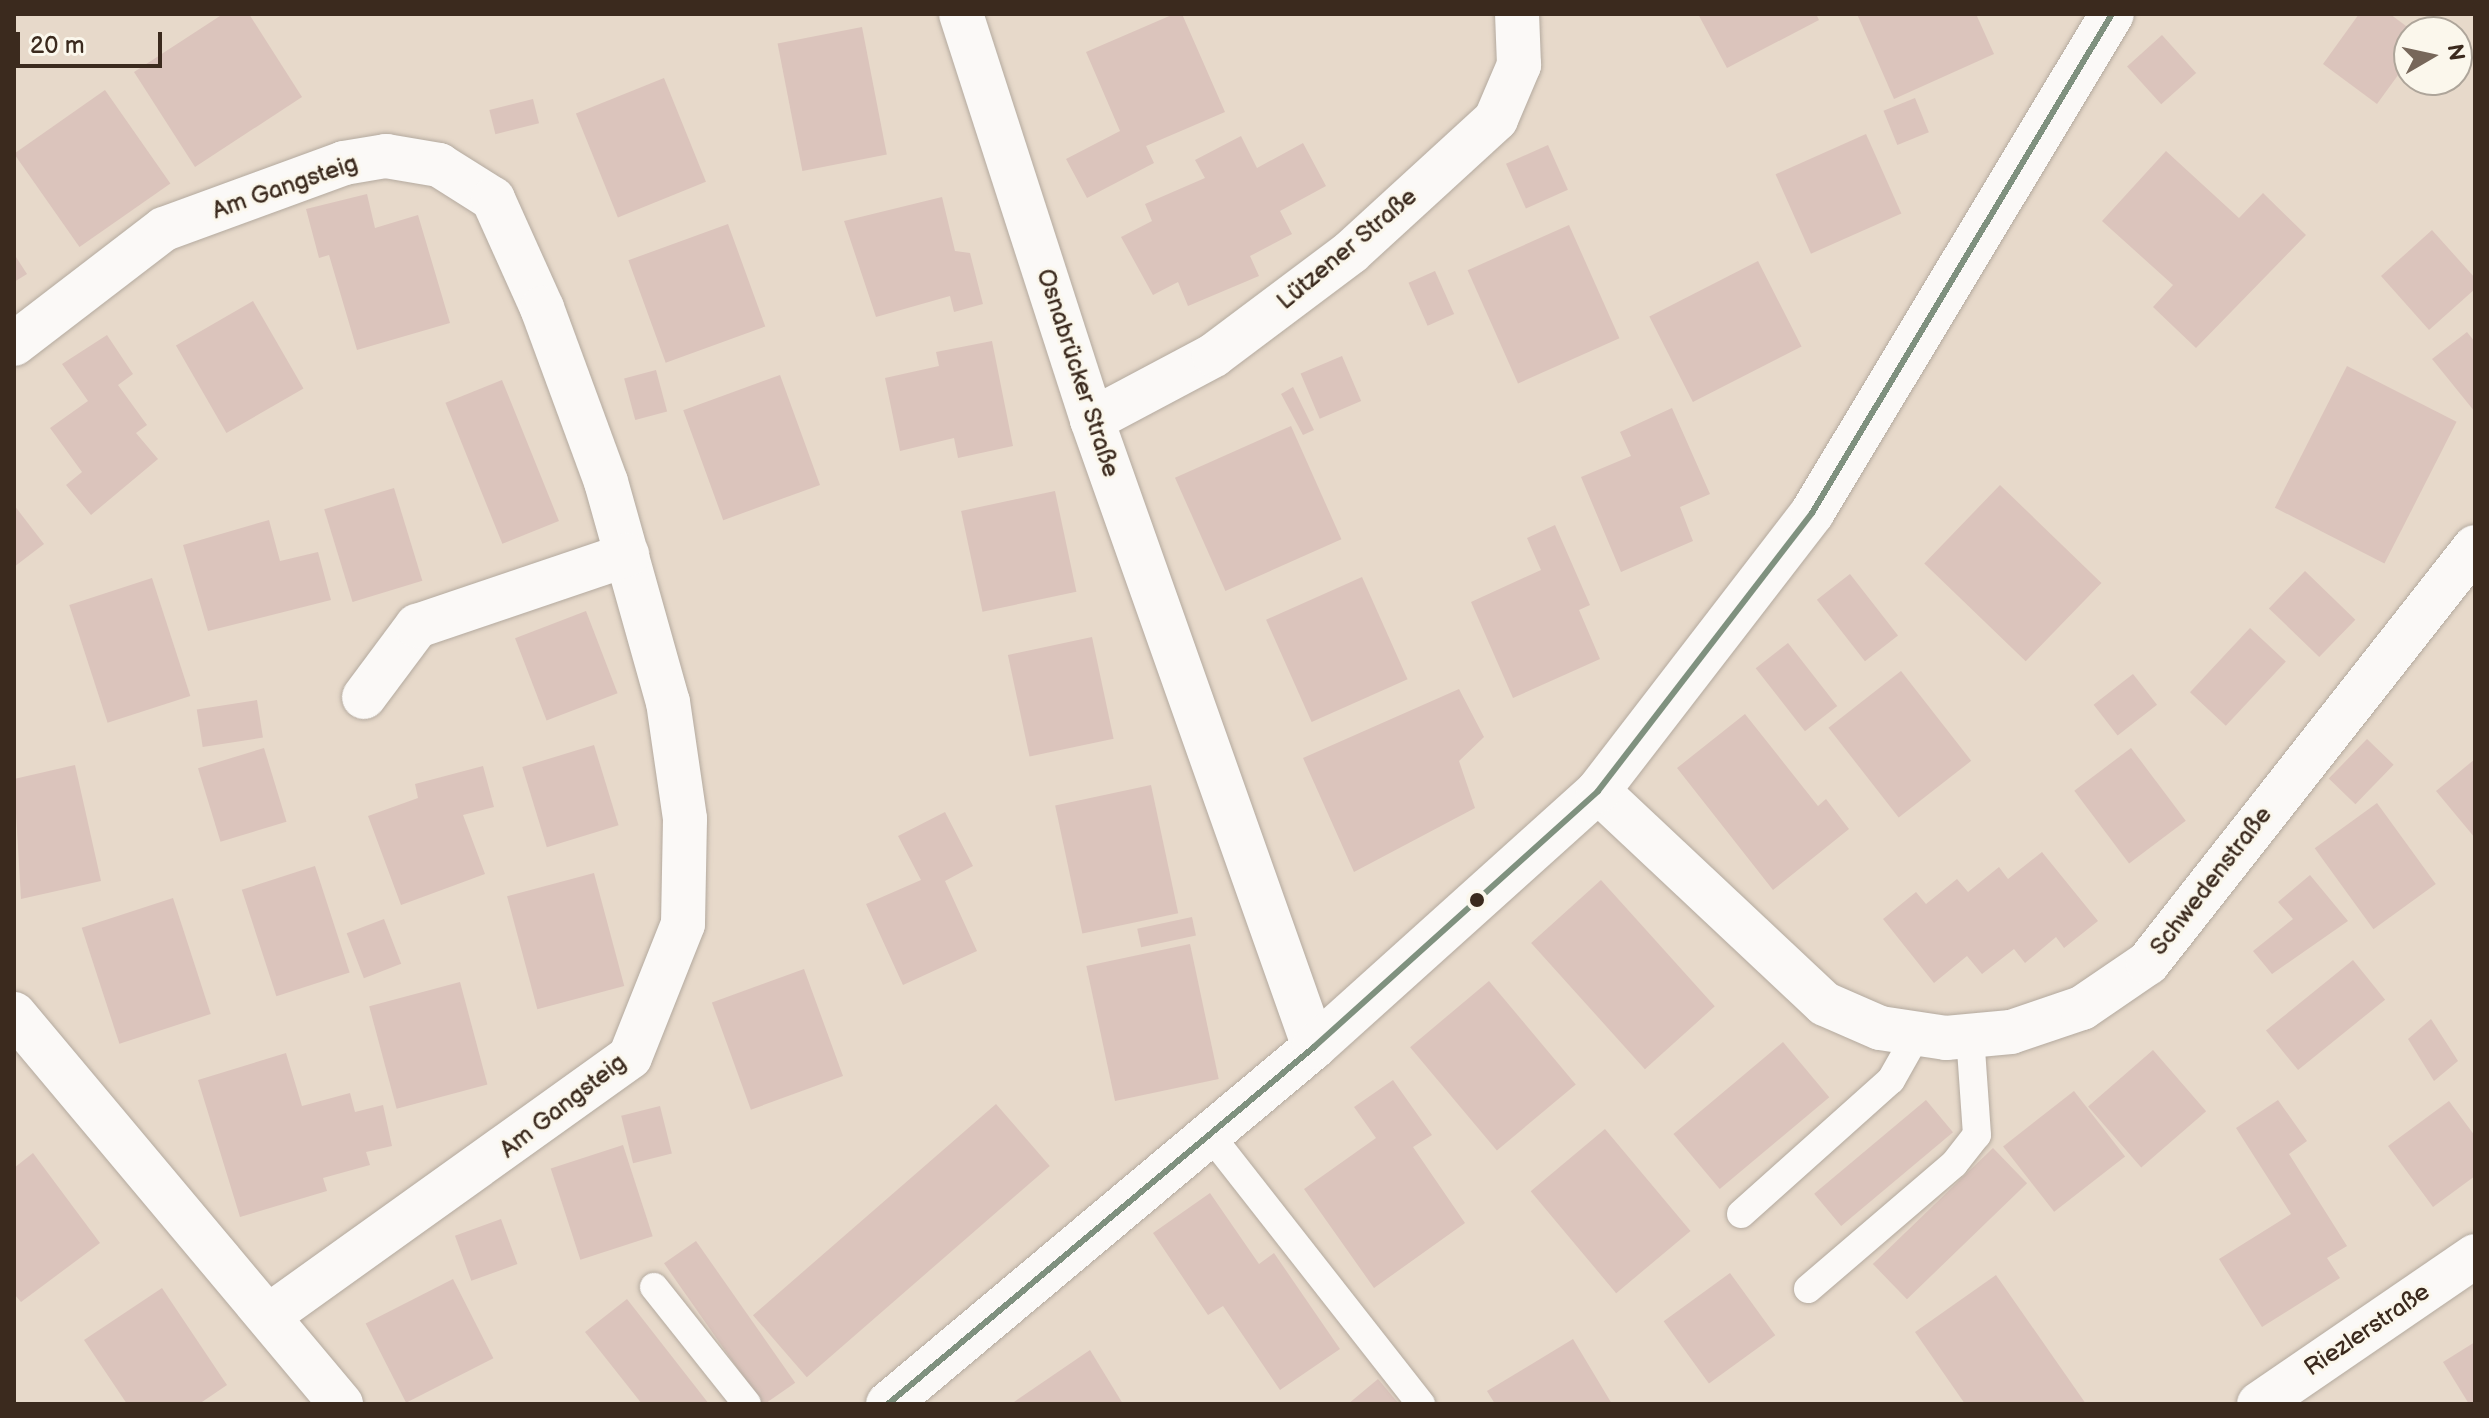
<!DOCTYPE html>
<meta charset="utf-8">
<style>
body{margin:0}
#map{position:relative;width:2489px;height:1418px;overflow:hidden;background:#e7d9ca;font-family:"Balsamiq Sans",sans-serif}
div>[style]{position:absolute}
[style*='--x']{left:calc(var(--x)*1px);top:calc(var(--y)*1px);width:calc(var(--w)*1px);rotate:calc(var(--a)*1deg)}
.building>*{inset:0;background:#dbc4bc;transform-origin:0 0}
.roads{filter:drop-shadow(0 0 2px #b4aa9f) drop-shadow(0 0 2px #b4aa9f)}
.lane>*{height:28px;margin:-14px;padding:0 14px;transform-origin:14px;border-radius:14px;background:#fbf9f7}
.street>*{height:44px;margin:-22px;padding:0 22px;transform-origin:22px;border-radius:22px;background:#fbf9f7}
.bus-1>*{height:6px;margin:-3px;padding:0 3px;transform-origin:3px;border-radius:3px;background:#7f917f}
.dots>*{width:22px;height:22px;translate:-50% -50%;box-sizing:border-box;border:4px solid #fbf7ec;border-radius:50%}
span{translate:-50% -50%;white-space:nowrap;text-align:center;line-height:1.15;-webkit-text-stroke:6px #fbf7ec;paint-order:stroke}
.street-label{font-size:24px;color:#3b2a1e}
.frame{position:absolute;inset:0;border:16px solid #3b2a1e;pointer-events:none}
.north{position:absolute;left:2393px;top:16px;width:80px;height:80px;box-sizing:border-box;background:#fbf7ec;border:2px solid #aea59a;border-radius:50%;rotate:81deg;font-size:22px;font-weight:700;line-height:32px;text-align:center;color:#3b2a1e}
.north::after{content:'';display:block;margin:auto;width:28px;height:36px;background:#77675a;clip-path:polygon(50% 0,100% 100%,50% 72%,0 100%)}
.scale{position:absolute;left:16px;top:32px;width:146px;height:36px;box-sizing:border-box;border:4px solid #3b2a1e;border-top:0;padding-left:10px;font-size:24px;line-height:28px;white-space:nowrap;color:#3b2a1e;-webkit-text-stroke:6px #fbf7ec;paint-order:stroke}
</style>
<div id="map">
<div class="building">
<div style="clip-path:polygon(223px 14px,249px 14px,302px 97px,195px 167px,134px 72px)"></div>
<div style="clip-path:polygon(1174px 14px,1182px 14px,1225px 112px,1146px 146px,1154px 163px,1087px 198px,1066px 159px,1120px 131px,1086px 52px)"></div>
<div style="clip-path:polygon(1698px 14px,1816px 14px,1819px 20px,1727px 68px)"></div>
<div style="clip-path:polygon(1857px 14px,1976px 14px,1994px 54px,1894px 99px)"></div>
<div style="clip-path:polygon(2359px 14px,2390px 14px,2414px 32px,2409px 60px,2377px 104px,2323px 64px)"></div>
<div style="left:862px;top:27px;width:130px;height:86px;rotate:79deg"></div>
<div style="left:2162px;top:35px;width:51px;height:47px;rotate:48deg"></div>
<div style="left:664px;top:78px;width:112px;height:95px;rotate:68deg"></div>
<div style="left:105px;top:90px;width:114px;height:111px;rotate:55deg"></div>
<div style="left:1915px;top:98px;width:37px;height:34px;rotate:68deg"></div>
<div style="left:533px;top:99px;width:25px;height:45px;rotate:76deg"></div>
<div style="left:1866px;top:134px;width:87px;height:99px;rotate:66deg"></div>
<div style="clip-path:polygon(1241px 136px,1257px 168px,1303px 143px,1326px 186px,1280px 211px,1292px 234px,1250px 256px,1259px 276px,1188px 306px,1178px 282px,1153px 295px,1121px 237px,1152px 221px,1145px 204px,1205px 178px,1195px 160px)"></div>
<div style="left:1548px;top:145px;width:49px;height:46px;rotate:66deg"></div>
<div style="clip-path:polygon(2166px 151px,2239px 218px,2263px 193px,2306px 235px,2196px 348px,2153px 307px,2173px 285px,2102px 221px)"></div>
<div style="clip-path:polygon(367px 194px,375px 228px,418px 215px,450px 323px,357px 350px,329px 255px,319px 258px,306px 209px)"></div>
<div style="clip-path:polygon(942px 197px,955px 251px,970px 253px,983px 304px,954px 312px,950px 296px,876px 317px,844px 221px)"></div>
<div style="left:728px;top:224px;width:109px;height:106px;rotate:70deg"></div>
<div style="left:1569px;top:225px;width:124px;height:111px;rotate:66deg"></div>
<div style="clip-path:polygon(2432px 230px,2475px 278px,2475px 289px,2429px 330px,2381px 276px)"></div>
<div style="clip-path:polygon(14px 254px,27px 274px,14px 282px)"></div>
<div style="left:1758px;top:261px;width:96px;height:122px;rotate:63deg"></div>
<div style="left:1435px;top:271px;width:47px;height:29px;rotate:66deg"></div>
<div style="left:253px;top:301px;width:101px;height:89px;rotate:60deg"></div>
<div style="clip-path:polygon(2467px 332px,2475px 342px,2475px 412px,2432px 359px)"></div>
<div style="clip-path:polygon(107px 335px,133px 374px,118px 385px,147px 425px,136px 433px,158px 459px,91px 515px,66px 485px,82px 472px,50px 428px,88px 401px,62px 364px)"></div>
<div style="clip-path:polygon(992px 341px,1013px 446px,958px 458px,954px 438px,900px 451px,885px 378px,939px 366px,936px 352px)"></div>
<div style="left:1342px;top:356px;width:49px;height:45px;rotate:67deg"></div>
<div style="left:2347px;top:366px;width:123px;height:159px;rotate:27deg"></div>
<div style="left:656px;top:370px;width:43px;height:33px;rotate:75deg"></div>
<div style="left:780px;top:375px;width:117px;height:103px;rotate:70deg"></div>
<div style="left:502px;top:380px;width:152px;height:61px;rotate:68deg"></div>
<div style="clip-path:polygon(1293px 387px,1314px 430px,1303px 435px,1281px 394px)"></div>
<div style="clip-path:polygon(1672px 408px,1710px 494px,1680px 507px,1693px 541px,1621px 572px,1581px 477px,1631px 456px,1620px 432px)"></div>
<div style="left:1291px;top:426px;width:124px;height:127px;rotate:66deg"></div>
<div style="left:2000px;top:485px;width:141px;height:109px;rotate:44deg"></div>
<div style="left:394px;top:488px;width:97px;height:73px;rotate:73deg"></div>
<div style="left:1055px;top:491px;width:103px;height:96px;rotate:78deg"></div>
<div style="clip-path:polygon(14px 505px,44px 544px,14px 567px)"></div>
<div style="clip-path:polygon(269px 520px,280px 561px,318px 552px,331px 600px,208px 631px,183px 545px)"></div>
<div style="clip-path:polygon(1555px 525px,1590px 605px,1579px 610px,1600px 659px,1513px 698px,1471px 602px,1541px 570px,1527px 538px)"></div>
<div style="left:2305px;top:571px;width:70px;height:52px;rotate:44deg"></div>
<div style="left:1850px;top:574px;width:78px;height:42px;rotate:52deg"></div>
<div style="left:1362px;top:577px;width:112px;height:105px;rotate:66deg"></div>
<div style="left:152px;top:578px;width:124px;height:87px;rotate:72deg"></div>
<div style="left:586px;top:611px;width:88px;height:76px;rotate:69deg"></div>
<div style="left:2250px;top:628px;width:49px;height:88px;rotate:43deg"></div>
<div style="left:1092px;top:637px;width:104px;height:86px;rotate:78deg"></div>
<div style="left:1788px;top:643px;width:80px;height:41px;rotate:52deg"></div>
<div style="left:1901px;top:671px;width:114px;height:92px;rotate:52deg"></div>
<div style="left:2133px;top:674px;width:39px;height:50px;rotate:52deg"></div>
<div style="clip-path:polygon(1459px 689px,1484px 737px,1459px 761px,1475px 808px,1354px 872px,1303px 758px)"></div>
<div style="left:257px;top:700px;width:38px;height:61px;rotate:81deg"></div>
<div style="clip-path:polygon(1745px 714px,1818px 806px,1826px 799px,1849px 829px,1773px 890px,1677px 768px)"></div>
<div style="left:2367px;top:739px;width:37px;height:55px;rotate:44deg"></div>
<div style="left:594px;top:745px;width:84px;height:75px;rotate:73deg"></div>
<div style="left:264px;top:748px;width:77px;height:69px;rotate:73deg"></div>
<div style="left:2131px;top:748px;width:91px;height:71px;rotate:53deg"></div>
<div style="clip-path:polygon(2475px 759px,2475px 838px,2436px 791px)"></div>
<div style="clip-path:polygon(75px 765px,101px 881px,21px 899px,14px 779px)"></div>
<div style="clip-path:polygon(483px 766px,494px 807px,463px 815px,485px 874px,401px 905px,368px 816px,418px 798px,415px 784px)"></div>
<div style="left:1151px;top:785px;width:131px;height:98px;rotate:78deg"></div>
<div style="left:2377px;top:803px;width:100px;height:77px;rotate:54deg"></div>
<div style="clip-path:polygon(945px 812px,973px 866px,945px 881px,977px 951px,903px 985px,866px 904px,921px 880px,898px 836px)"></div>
<div style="clip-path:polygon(2042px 852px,2098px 921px,2064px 948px,2056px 937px,2025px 963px,2014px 949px,1982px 974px,1967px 956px,1934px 983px,1883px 919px,1916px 892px,1926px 904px,1957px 879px,1968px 892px,1999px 867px,2008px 879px)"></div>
<div style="left:315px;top:866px;width:112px;height:77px;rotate:72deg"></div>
<div style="left:594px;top:873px;width:117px;height:90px;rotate:75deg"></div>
<div style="clip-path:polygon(2310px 875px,2348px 921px,2272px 974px,2253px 951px,2293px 919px,2278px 902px)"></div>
<div style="left:1601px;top:880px;width:170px;height:94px;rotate:48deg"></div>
<div style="left:173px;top:898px;width:122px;height:96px;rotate:72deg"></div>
<div style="left:1192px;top:917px;width:19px;height:56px;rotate:78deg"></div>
<div style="left:384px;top:919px;width:48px;height:40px;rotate:69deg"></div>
<div style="left:1190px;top:944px;width:138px;height:106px;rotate:78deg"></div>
<div style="left:2353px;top:960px;width:51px;height:112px;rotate:51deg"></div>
<div style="left:804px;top:969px;width:114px;height:98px;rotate:70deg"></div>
<div style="left:1489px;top:981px;width:135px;height:103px;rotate:50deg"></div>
<div style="left:460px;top:982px;width:106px;height:94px;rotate:75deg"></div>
<div style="clip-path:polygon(2431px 1019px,2458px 1061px,2434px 1081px,2408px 1039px)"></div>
<div style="left:1783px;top:1042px;width:72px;height:143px;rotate:50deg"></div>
<div style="left:2153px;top:1050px;width:81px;height:86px;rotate:49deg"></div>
<div style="clip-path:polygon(286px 1053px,302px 1106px,350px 1093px,355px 1112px,383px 1105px,392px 1146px,366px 1152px,370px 1165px,323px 1178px,327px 1191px,240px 1217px,198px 1080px)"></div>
<div style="clip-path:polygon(1393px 1080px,1432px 1135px,1413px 1147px,1465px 1223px,1374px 1288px,1304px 1189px,1376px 1138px,1354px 1107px)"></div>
<div style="left:2074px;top:1091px;width:83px;height:90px;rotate:52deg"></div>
<div style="left:1926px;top:1100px;width:42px;height:146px;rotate:50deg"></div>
<div style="clip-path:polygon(2278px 1100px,2307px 1141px,2289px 1154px,2347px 1246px,2327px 1258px,2340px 1278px,2262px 1327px,2219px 1259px,2291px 1214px,2236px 1128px)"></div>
<div style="clip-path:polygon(2449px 1101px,2475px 1136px,2475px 1176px,2433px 1207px,2388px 1146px)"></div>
<div style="left:996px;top:1104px;width:82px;height:322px;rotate:49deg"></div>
<div style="left:660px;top:1106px;width:49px;height:40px;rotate:76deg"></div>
<div style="left:1605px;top:1129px;width:133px;height:97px;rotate:50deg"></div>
<div style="left:623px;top:1145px;width:96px;height:76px;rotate:72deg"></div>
<div style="left:1993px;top:1148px;width:49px;height:167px;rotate:46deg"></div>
<div style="clip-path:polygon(33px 1153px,100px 1243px,21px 1302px,14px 1294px,14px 1168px)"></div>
<div style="clip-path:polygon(1210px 1193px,1259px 1264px,1274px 1253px,1340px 1349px,1280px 1390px,1223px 1306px,1208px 1315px,1153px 1233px)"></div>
<div style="left:501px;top:1219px;width:48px;height:49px;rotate:70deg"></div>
<div style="left:696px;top:1241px;width:173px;height:39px;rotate:55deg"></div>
<div style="left:1730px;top:1273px;width:77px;height:82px;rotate:54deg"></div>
<div style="clip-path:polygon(1996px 1275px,2086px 1404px,1965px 1404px,1915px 1332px)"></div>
<div style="left:453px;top:1279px;width:89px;height:98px;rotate:63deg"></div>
<div style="clip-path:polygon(162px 1288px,227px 1385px,199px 1404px,127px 1404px,84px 1340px)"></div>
<div style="clip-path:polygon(627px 1299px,709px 1404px,642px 1404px,585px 1332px)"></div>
<div style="clip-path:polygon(1573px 1339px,1612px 1404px,1495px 1404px,1487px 1391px)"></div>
<div style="clip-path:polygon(2475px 1342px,2475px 1404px,2469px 1404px,2443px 1362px)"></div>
<div style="clip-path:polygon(1090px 1350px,1123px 1404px,1011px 1404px)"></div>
<div style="clip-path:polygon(1378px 1379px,1399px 1404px,1348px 1404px)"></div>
</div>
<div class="roads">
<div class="lane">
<div style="--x:1210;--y:1135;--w:342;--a:51.9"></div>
<div style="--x:1741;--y:1214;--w:201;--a:-41.8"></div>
<div style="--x:1891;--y:1080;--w:53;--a:-60.5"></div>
<div style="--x:654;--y:1287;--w:149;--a:51.5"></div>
<div style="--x:1808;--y:1289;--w:192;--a:-40.6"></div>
<div style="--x:1954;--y:1164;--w:37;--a:-52"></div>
<div style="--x:1977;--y:1135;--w:99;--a:-94"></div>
</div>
<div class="street">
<div style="--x:961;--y:14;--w:427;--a:72.1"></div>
<div style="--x:1092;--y:420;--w:665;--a:70.5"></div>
<div style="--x:14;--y:344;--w:189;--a:-37.5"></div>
<div style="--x:164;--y:229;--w:192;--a:-20.1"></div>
<div style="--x:344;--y:163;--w:43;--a:-9.5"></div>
<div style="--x:386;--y:156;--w:54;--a:9.6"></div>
<div style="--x:439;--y:165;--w:64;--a:32.2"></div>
<div style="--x:493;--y:199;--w:120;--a:65.8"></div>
<div style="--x:542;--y:308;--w:185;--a:69.8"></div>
<div style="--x:606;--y:482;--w:229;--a:74.3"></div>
<div style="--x:668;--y:702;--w:118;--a:81.7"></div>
<div style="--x:685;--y:819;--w:105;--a:91.1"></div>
<div style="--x:683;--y:924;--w:143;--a:111.7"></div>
<div style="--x:630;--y:1057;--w:445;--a:144.4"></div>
<div style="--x:1092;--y:420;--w:138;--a:-28"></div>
<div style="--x:1214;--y:355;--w:171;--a:-36.9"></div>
<div style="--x:1351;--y:252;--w:197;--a:-42.5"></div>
<div style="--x:1496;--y:119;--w:59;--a:-66.9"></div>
<div style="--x:1519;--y:65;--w:51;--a:-92.2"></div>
<div style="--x:364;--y:697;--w:89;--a:-53.3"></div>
<div style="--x:417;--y:626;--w:222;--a:-18.7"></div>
<div style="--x:1598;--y:791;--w:311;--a:43.2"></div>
<div style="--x:1825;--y:1004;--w:60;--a:23.6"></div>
<div style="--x:1880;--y:1028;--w:67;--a:8.6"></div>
<div style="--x:1946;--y:1038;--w:65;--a:-5.3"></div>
<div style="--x:2011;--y:1032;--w:75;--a:-18.7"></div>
<div style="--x:2082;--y:1008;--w:80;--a:-34.3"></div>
<div style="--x:2148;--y:963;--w:529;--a:-51.83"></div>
<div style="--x:14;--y:1014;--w:509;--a:50.02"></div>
<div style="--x:888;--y:1404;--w:556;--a:-39.96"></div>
<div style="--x:1314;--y:1047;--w:382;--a:-42"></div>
<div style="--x:1598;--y:791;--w:351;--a:-52.4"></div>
<div style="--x:1812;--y:513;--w:582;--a:-58.99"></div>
<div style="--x:2259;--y:1404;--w:262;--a:-34.4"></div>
</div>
</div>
<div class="bus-1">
<div style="--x:888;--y:1404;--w:556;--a:-39.96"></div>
<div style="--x:1314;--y:1047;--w:382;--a:-42"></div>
<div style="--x:1598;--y:791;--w:351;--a:-52.4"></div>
<div style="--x:1812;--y:513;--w:582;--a:-58.99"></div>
</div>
<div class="dots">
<div style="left:1477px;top:900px;background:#3b2a1e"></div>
</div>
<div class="street-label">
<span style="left:285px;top:187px;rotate:-19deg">Am Gangsteig</span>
<span style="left:1347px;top:249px;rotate:-40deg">Lützener Straße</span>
<span style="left:1078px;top:373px;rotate:72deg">Osnabrücker Straße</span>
<span style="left:2211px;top:881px;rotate:-52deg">Schwedenstraße</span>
<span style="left:563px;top:1106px;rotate:-38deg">Am Gangsteig</span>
<span style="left:2367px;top:1330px;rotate:-34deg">Riezlerstraße</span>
</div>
<div class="frame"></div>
<div class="north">N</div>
<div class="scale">20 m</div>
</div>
